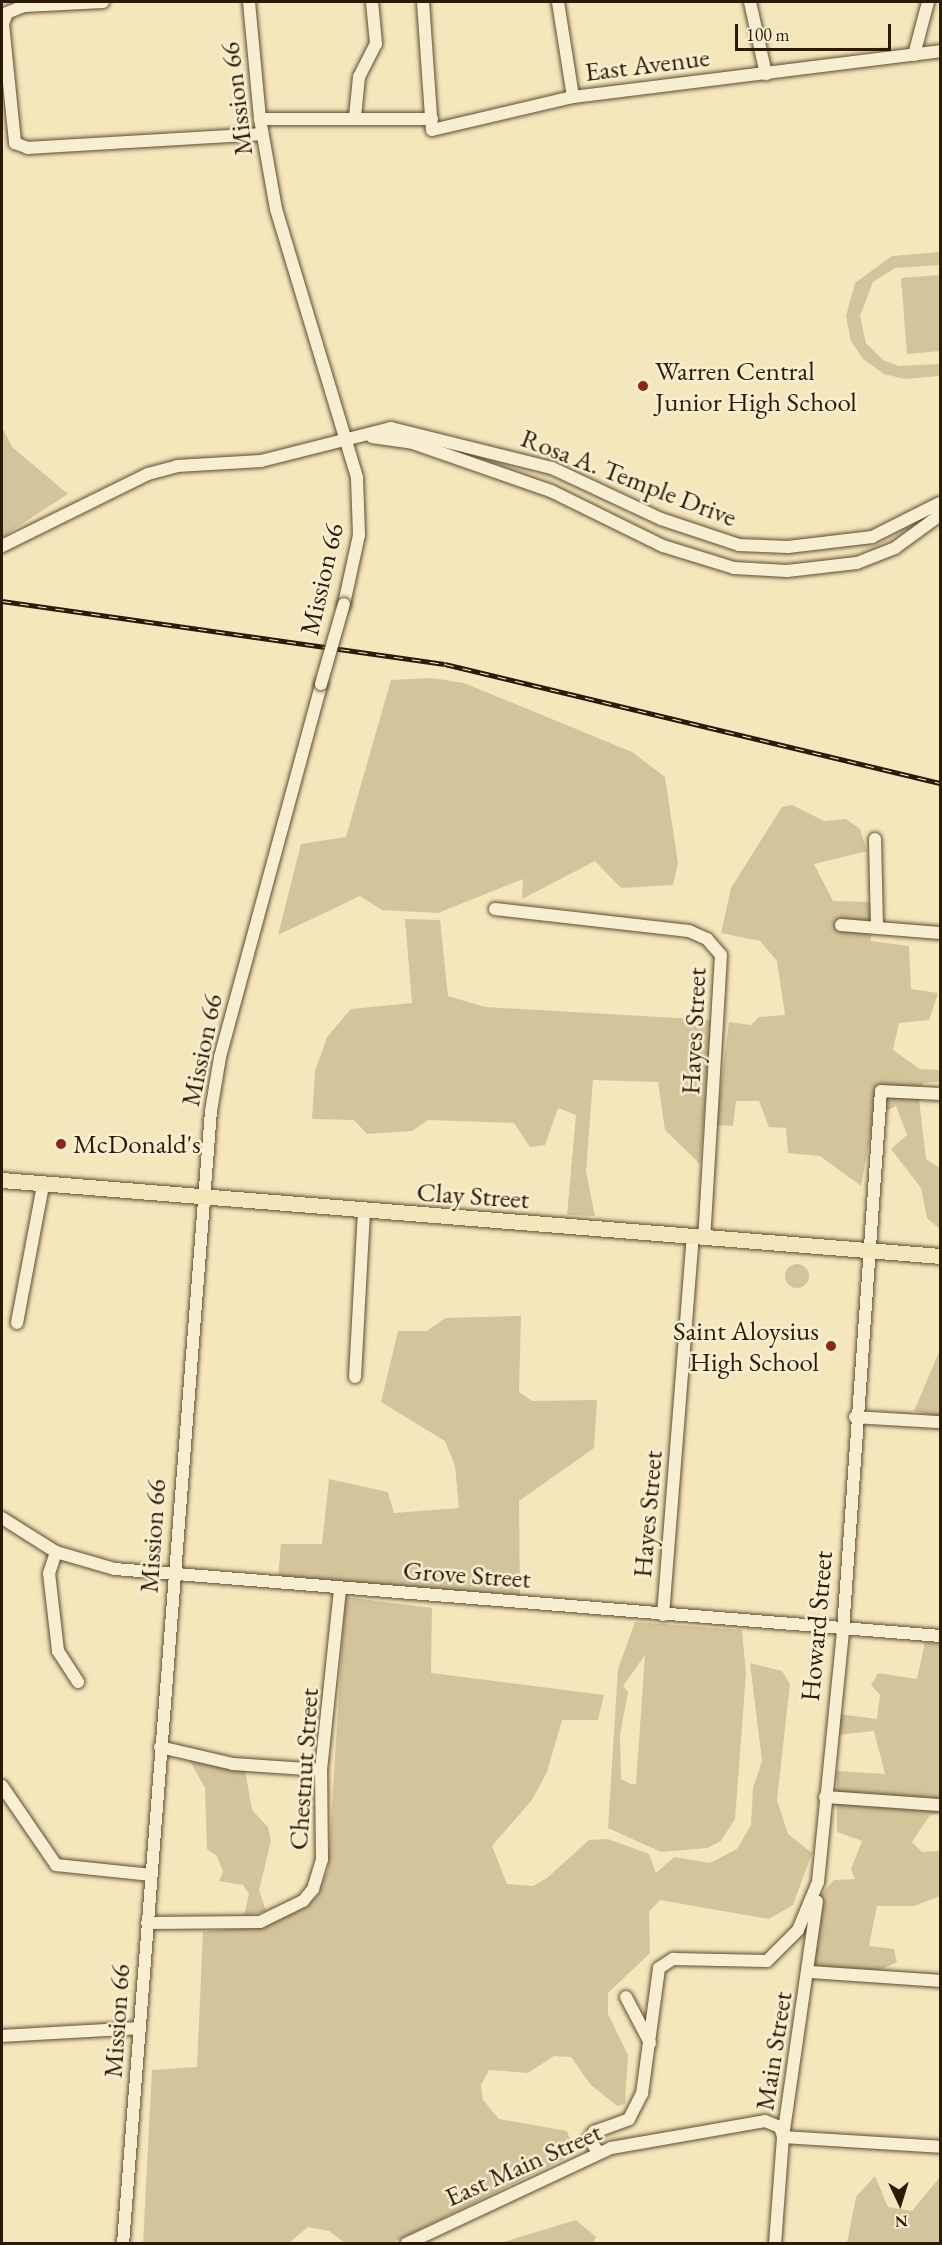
<!DOCTYPE html>
<style>
body{margin:0}
#map{position:relative;width:942px;height:2245px;overflow:hidden;background:#f5e7bc;font-family:"EB Garamond",serif}
div>[style]{position:absolute}
[style*='--x']{left:calc(var(--x)*1px);top:calc(var(--y)*1px);width:calc(var(--w)*1px);rotate:calc(var(--a)*1deg)}
.green>*{inset:0;background:#d3c49c}
.round{border-radius:50%}
.roads{filter:drop-shadow(0 0 2px #5e4d30) drop-shadow(0 0 2px #5e4d30)}
.minor>*{height:12px;margin:-6px;padding:0 6px;transform-origin:6px;border-radius:6px;background:#f8efd3}
.major>*{height:15px;margin:-7.5px;padding:0 7.5px;transform-origin:7.5px;border-radius:7.5px;background:#f5e7bc}
.rail>*{height:5px;margin-top:-2.5px;transform-origin:0;background:repeating-linear-gradient(90deg,#f8efd3 0 9px,#2c1a02 0 18px);box-sizing:border-box;border-block:2px solid #2c1a02}
.bridges{filter:drop-shadow(0 0 2px #5e4d30) drop-shadow(0 0 2px #5e4d30)}
.minor-bridge>*{height:12px;margin:-6px;padding:0 6px;transform-origin:6px;border-radius:6px;background:#f8efd3}
.dots>*{width:16px;height:16px;translate:-50% -50%;box-sizing:border-box;border:3px solid #f8efd3;border-radius:50%}
span{translate:-50% -50%;white-space:nowrap;text-align:center;line-height:1.15;-webkit-text-stroke:5px #f8efd3;paint-order:stroke}
.street-label{font-size:27px;color:#2c1a02}
.poi-label{font-size:27px;color:#2c1a02}
.left{translate:0 -50%;text-align:left}
.right{translate:-100% -50%;text-align:right}
.frame{position:absolute;inset:0;border:3px solid #2c1a02;pointer-events:none}
.north{position:absolute;left:870px;top:2173px;width:60px;height:60px;-webkit-text-stroke:4px #f8efd3;paint-order:stroke;rotate:176deg;font-size:16px;font-weight:700;line-height:24px;text-align:center;color:#2c1a02}
.north::after{content:'';display:block;margin:auto;width:21px;height:27px;background:#2c1a02;clip-path:polygon(50% 0,100% 100%,50% 72%,0 100%)}
.scale{position:absolute;left:735px;top:24px;width:156px;height:27px;box-sizing:border-box;border:3px solid #2c1a02;border-top:0;padding-left:8px;font-size:18px;line-height:21px;white-space:nowrap;color:#2c1a02;-webkit-text-stroke:4px #f8efd3;paint-order:stroke}
</style>
<div id="map">
<div class="green">
<div style="clip-path:polygon(940px 252px,940px 265px,895px 268px,873px 282px,860px 316px,866px 343px,883px 360px,899px 366px,940px 364px,940px 376px,905px 379px,884px 374px,863px 359px,851px 341px,846px 316px,855px 283px,892px 256px)"></div>
<div style="clip-path:polygon(940px 275px,940px 351px,907px 354px,901px 278px)"></div>
<div style="clip-path:polygon(2px 427px,12px 447px,68px 494px,2px 537px)"></div>
<div style="clip-path:polygon(432px 678px,464px 683px,632px 752px,665px 777px,678px 863px,673px 885px,621px 888px,595px 861px,522px 899px,523px 879px,438px 913px,382px 910px,360px 896px,278px 935px,301px 844px,346px 837px,391px 680px)"></div>
<div style="clip-path:polygon(792px 805px,824px 821px,846px 819px,860px 829px,867px 851px,814px 864px,833px 901px,871px 902px,871px 941px,909px 946px,911px 989px,938px 993px,929px 1020px,899px 1023px,893px 1050px,920px 1069px,940px 1070px,940px 1082px,923px 1083px,919px 1099px,926px 1159px,940px 1168px,940px 1229px,927px 1218px,921px 1188px,891px 1149px,907px 1135px,896px 1106px,874px 1116px,861px 1186px,820px 1156px,788px 1153px,786px 1128px,769px 1127px,759px 1101px,736px 1101px,733px 1126px,716px 1125px,729px 1022px,751px 1025px,759px 1017px,785px 1015px,777px 961px,760px 941px,721px 933px,731px 888px,782px 807px)"></div>
<div style="clip-path:polygon(405px 919px,440px 920px,448px 996px,485px 1007px,712px 1020px,700px 1164px,665px 1130px,658px 1082px,593px 1080px,586px 1171px,595px 1216px,567px 1215px,576px 1115px,558px 1108px,545px 1145px,530px 1147px,514px 1123px,428px 1120px,412px 1131px,367px 1134px,354px 1120px,312px 1119px,315px 1071px,327px 1037px,351px 1009px,412px 1003px)"></div>
<div class="round" style="left:785px;top:1264px;width:24px;height:24px"></div>
<div style="clip-path:polygon(521px 1316px,519px 1392px,532px 1401px,597px 1400px,594px 1448px,519px 1501px,520px 1595px,278px 1579px,281px 1544px,322px 1544px,329px 1479px,388px 1492px,394px 1513px,459px 1508px,455px 1466px,445px 1441px,381px 1402px,398px 1331px,427px 1331px,445px 1318px)"></div>
<div style="clip-path:polygon(940px 1350px,940px 1417px,914px 1411px)"></div>
<div style="clip-path:polygon(345px 1597px,432px 1608px,431px 1673px,604px 1695px,598px 1720px,562px 1720px,547px 1772px,532px 1800px,492px 1846px,507px 1884px,533px 1886px,547px 1878px,589px 1840px,608px 1839px,649px 1854px,656px 1873px,674px 1857px,710px 1863px,737px 1849px,751px 1825px,753px 1788px,762px 1761px,750px 1663px,782px 1671px,790px 1684px,777px 1800px,788px 1834px,812px 1853px,793px 1905px,769px 1919px,660px 1900px,649px 1912px,650px 1953px,608px 1993px,608px 2014px,628px 2055px,625px 2104px,617px 2106px,590px 2084px,571px 2057px,554px 2056px,528px 2073px,489px 2070px,481px 2085px,483px 2100px,499px 2119px,567px 2131px,574px 2150px,566px 2158px,392px 2243px,345px 2243px,329px 2231px,308px 2227px,289px 2243px,143px 2244px,152px 2070px,197px 2067px,203px 1932px,251px 1927px,294px 1913px,317px 1897px,328px 1870px)"></div>
<div style="clip-path:polygon(evenodd,635px 1622px,742px 1630px,746px 1674px,735px 1819px,721px 1841px,707px 1848px,661px 1852px,608px 1828px,618px 1669px,635px 1622px,645px 1655px,636px 1784px,631px 1784px,621px 1779px,620px 1735px,628px 1692px,623px 1686px,645px 1655px)"></div>
<div style="clip-path:polygon(925px 1642px,940px 1644px,940px 1813px,930px 1815px,912px 1842px,922px 1852px,940px 1851px,940px 1896px,914px 1906px,877px 1906px,869px 1946px,894px 1949px,897px 1962px,872px 1974px,814px 1969px,820px 1896px,834px 1880px,855px 1879px,851px 1869px,862px 1841px,837px 1832px,837px 1771px,885px 1774px,874px 1731px,836px 1735px,839px 1714px,877px 1719px,880px 1695px,871px 1685px,878px 1673px,917px 1679px)"></div>
<div style="clip-path:polygon(200px 1759px,245px 1770px,252px 1810px,268px 1827px,271px 1841px,259px 1890px,266px 1911px,244px 1916px,249px 1894px,243px 1885px,219px 1881px,223px 1872px,217px 1856px,207px 1849px,205px 1788px,190px 1761px)"></div>
<div style="clip-path:polygon(875px 2176px,888px 2207px,912px 2211px,940px 2177px,940px 2243px,847px 2243px,856px 2197px)"></div>
<div style="clip-path:polygon(576px 2220px,596px 2237px,593px 2243px,500px 2243px)"></div>
</div>
<div class="roads">
<div class="minor">
<div style="--x:103;--y:2;--w:79;--a:177.1"></div>
<div style="--x:24;--y:6;--w:18;--a:158"></div>
<div style="--x:7;--y:13;--w:12;--a:110"></div>
<div style="--x:3;--y:24;--w:120;--a:84.2"></div>
<div style="--x:15;--y:143;--w:14;--a:21"></div>
<div style="--x:28;--y:148;--w:234;--a:-3.4"></div>
<div style="--x:249;--y:2;--w:118;--a:84.6"></div>
<div style="--x:260;--y:119;--w:91;--a:79.9"></div>
<div style="--x:276;--y:209;--w:281;--a:73.2"></div>
<div style="--x:357;--y:478;--w:57;--a:88"></div>
<div style="--x:359;--y:535;--w:71;--a:102.3"></div>
<div style="--x:423;--y:2;--w:128;--a:86"></div>
<div style="--x:432;--y:130;--w:145;--a:-13.2"></div>
<div style="--x:573;--y:97;--w:370;--a:-7.1"></div>
<div style="--x:558;--y:2;--w:96;--a:81"></div>
<div style="--x:750;--y:2;--w:74;--a:77.5"></div>
<div style="--x:914;--y:55;--w:55;--a:-75.2"></div>
<div style="--x:355;--y:117;--w:40;--a:-84.3"></div>
<div style="--x:359;--y:77;--w:37;--a:-63"></div>
<div style="--x:376;--y:44;--w:42;--a:-95.4"></div>
<div style="--x:260;--y:119;--w:172;--a:0"></div>
<div style="--x:372;--y:437;--w:41;--a:8.3"></div>
<div style="--x:413;--y:443;--w:146;--a:19.2"></div>
<div style="--x:551;--y:491;--w:125;--a:26.2"></div>
<div style="--x:663;--y:546;--w:74;--a:17.2"></div>
<div style="--x:734;--y:568;--w:53;--a:3.2"></div>
<div style="--x:787;--y:571;--w:70;--a:-6.5"></div>
<div style="--x:857;--y:563;--w:41;--a:-21.5"></div>
<div style="--x:895;--y:548;--w:56;--a:-36.3"></div>
<div style="--x:2;--y:546;--w:163;--a:-26.3"></div>
<div style="--x:148;--y:474;--w:30;--a:-15"></div>
<div style="--x:177;--y:466;--w:84;--a:-3.4"></div>
<div style="--x:261;--y:461;--w:134;--a:-14.2"></div>
<div style="--x:391;--y:428;--w:166;--a:14"></div>
<div style="--x:552;--y:468;--w:120;--a:25.1"></div>
<div style="--x:661;--y:519;--w:82;--a:18.4"></div>
<div style="--x:739;--y:545;--w:49;--a:2.3"></div>
<div style="--x:788;--y:547;--w:85;--a:-6.8"></div>
<div style="--x:872;--y:537;--w:76;--a:-26.6"></div>
<div style="--x:875;--y:839;--w:89;--a:88.7"></div>
<div style="--x:495;--y:909;--w:195;--a:6.5"></div>
<div style="--x:689;--y:931;--w:20;--a:24"></div>
<div style="--x:707;--y:939;--w:21;--a:49"></div>
<div style="--x:721;--y:955;--w:284;--a:93.4"></div>
<div style="--x:841;--y:925;--w:99;--a:4.6"></div>
<div style="--x:17;--y:1323;--w:140;--a:-79.3"></div>
<div style="--x:355;--y:1377;--w:165;--a:-86.9"></div>
<div style="--x:855;--y:1417;--w:85;--a:3.4"></div>
<div style="--x:2;--y:1518;--w:64;--a:32.2"></div>
<div style="--x:56;--y:1552;--w:61;--a:16.1"></div>
<div style="--x:115;--y:1569;--w:828;--a:4.64"></div>
<div style="--x:56;--y:1552;--w:22;--a:108"></div>
<div style="--x:49;--y:1573;--w:79;--a:83.4"></div>
<div style="--x:58;--y:1651;--w:37;--a:57"></div>
<div style="--x:663;--y:1615;--w:379;--a:-85.5"></div>
<div style="--x:160;--y:1747;--w:75;--a:13.1"></div>
<div style="--x:233;--y:1764;--w:88;--a:3.9"></div>
<div style="--x:2;--y:1786;--w:96;--a:55.6"></div>
<div style="--x:56;--y:1865;--w:96;--a:6"></div>
<div style="--x:825;--y:1797;--w:115;--a:4"></div>
<div style="--x:147;--y:1923;--w:113;--a:-0.5"></div>
<div style="--x:260;--y:1922;--w:48;--a:-26"></div>
<div style="--x:303;--y:1901;--w:16;--a:-50"></div>
<div style="--x:313;--y:1889;--w:31;--a:-73"></div>
<div style="--x:322;--y:1859;--w:89;--a:-90.6"></div>
<div style="--x:321;--y:1770;--w:183;--a:-84"></div>
<div style="--x:809;--y:1972;--w:131;--a:3.9"></div>
<div style="--x:626;--y:1997;--w:52;--a:62.4"></div>
<div style="--x:2;--y:2036;--w:138;--a:-3.3"></div>
<div style="--x:599;--y:2153;--w:17;--a:-126"></div>
<div style="--x:589;--y:2139;--w:9;--a:-54"></div>
<div style="--x:594;--y:2132;--w:37;--a:-20"></div>
<div style="--x:629;--y:2119;--w:28;--a:-63"></div>
<div style="--x:642;--y:2094;--w:127;--a:-82.3"></div>
<div style="--x:659;--y:1968;--w:17;--a:-33"></div>
<div style="--x:673;--y:1959;--w:94;--a:1.2"></div>
<div style="--x:767;--y:1961;--w:44;--a:-45"></div>
<div style="--x:798;--y:1930;--w:52;--a:-67.4"></div>
<div style="--x:818;--y:1882;--w:253;--a:-84.3"></div>
<div style="--x:843;--y:1630;--w:540;--a:-85.97"></div>
<div style="--x:881;--y:1091;--w:59;--a:2.9"></div>
<div style="--x:123;--y:2244;--w:1136;--a:-85.56"></div>
<div style="--x:211;--y:1111;--w:55;--a:-80.5"></div>
<div style="--x:220;--y:1057;--w:386;--a:-74.8"></div>
<div style="--x:406;--y:2244;--w:226;--a:-25.1"></div>
<div style="--x:611;--y:2148;--w:156;--a:-9.9"></div>
<div style="--x:765;--y:2121;--w:16;--a:22"></div>
<div style="--x:780;--y:2127;--w:10;--a:73"></div>
<div style="--x:783;--y:2137;--w:157;--a:3.6"></div>
<div style="--x:775;--y:2244;--w:107;--a:-85.7"></div>
<div style="--x:783;--y:2137;--w:238;--a:-81.8"></div>
</div>
<div class="major">
<div style="--x:2;--y:1180;--w:941;--a:4.63"></div>
</div>
</div>
<div class="rail">
<div style="--x:2;--y:601;--w:447;--a:8.1"></div>
<div style="--x:445;--y:664;--w:509;--a:13.52"></div>
</div>
<div class="bridges">
<div class="minor-bridge">
<div style="--x:321;--y:684;--w:83;--a:-74"></div>
</div>
</div>
<div class="dots">
<div style="left:643px;top:386px;background:#8f2418"></div>
<div style="left:61px;top:1144px;background:#8f2418"></div>
<div style="left:831px;top:1346px;background:#8f2418"></div>
</div>
<div class="street-label">
<span style="left:647px;top:64px;rotate:-7deg">East Avenue</span>
<span style="left:236px;top:99px;rotate:-97deg">Mission 66</span>
<span style="left:629px;top:477px;rotate:21deg">Rosa A. Temple Drive</span>
<span style="left:321px;top:579px;rotate:-77deg">Mission 66</span>
<span style="left:693px;top:1031px;rotate:-87deg">Hayes Street</span>
<span style="left:201px;top:1050px;rotate:-78deg">Mission 66</span>
<span style="left:473px;top:1195px;rotate:4deg">Clay Street</span>
<span style="left:647px;top:1514px;rotate:-85deg">Hayes Street</span>
<span style="left:152px;top:1536px;rotate:-86deg">Mission 66</span>
<span style="left:467px;top:1574px;rotate:4deg">Grove Street</span>
<span style="left:816px;top:1626px;rotate:-85deg">Howard Street</span>
<span style="left:303px;top:1769px;rotate:-86deg">Chestnut Street</span>
<span style="left:116px;top:2021px;rotate:-86deg">Mission 66</span>
<span style="left:773px;top:2051px;rotate:-81deg">Main Street</span>
<span style="left:523px;top:2164px;rotate:-24deg">East Main Street</span>
</div>
<div class="poi-label">
<span class="left" style="left:655px;top:386px">Warren Central<br>Junior High School</span>
<span class="left" style="left:73px;top:1144px">McDonald's</span>
<span class="right" style="left:819px;top:1346px">Saint Aloysius<br>High School</span>
</div>
<div class="frame"></div>
<div class="north">N</div>
<div class="scale">100 m</div>
</div>
